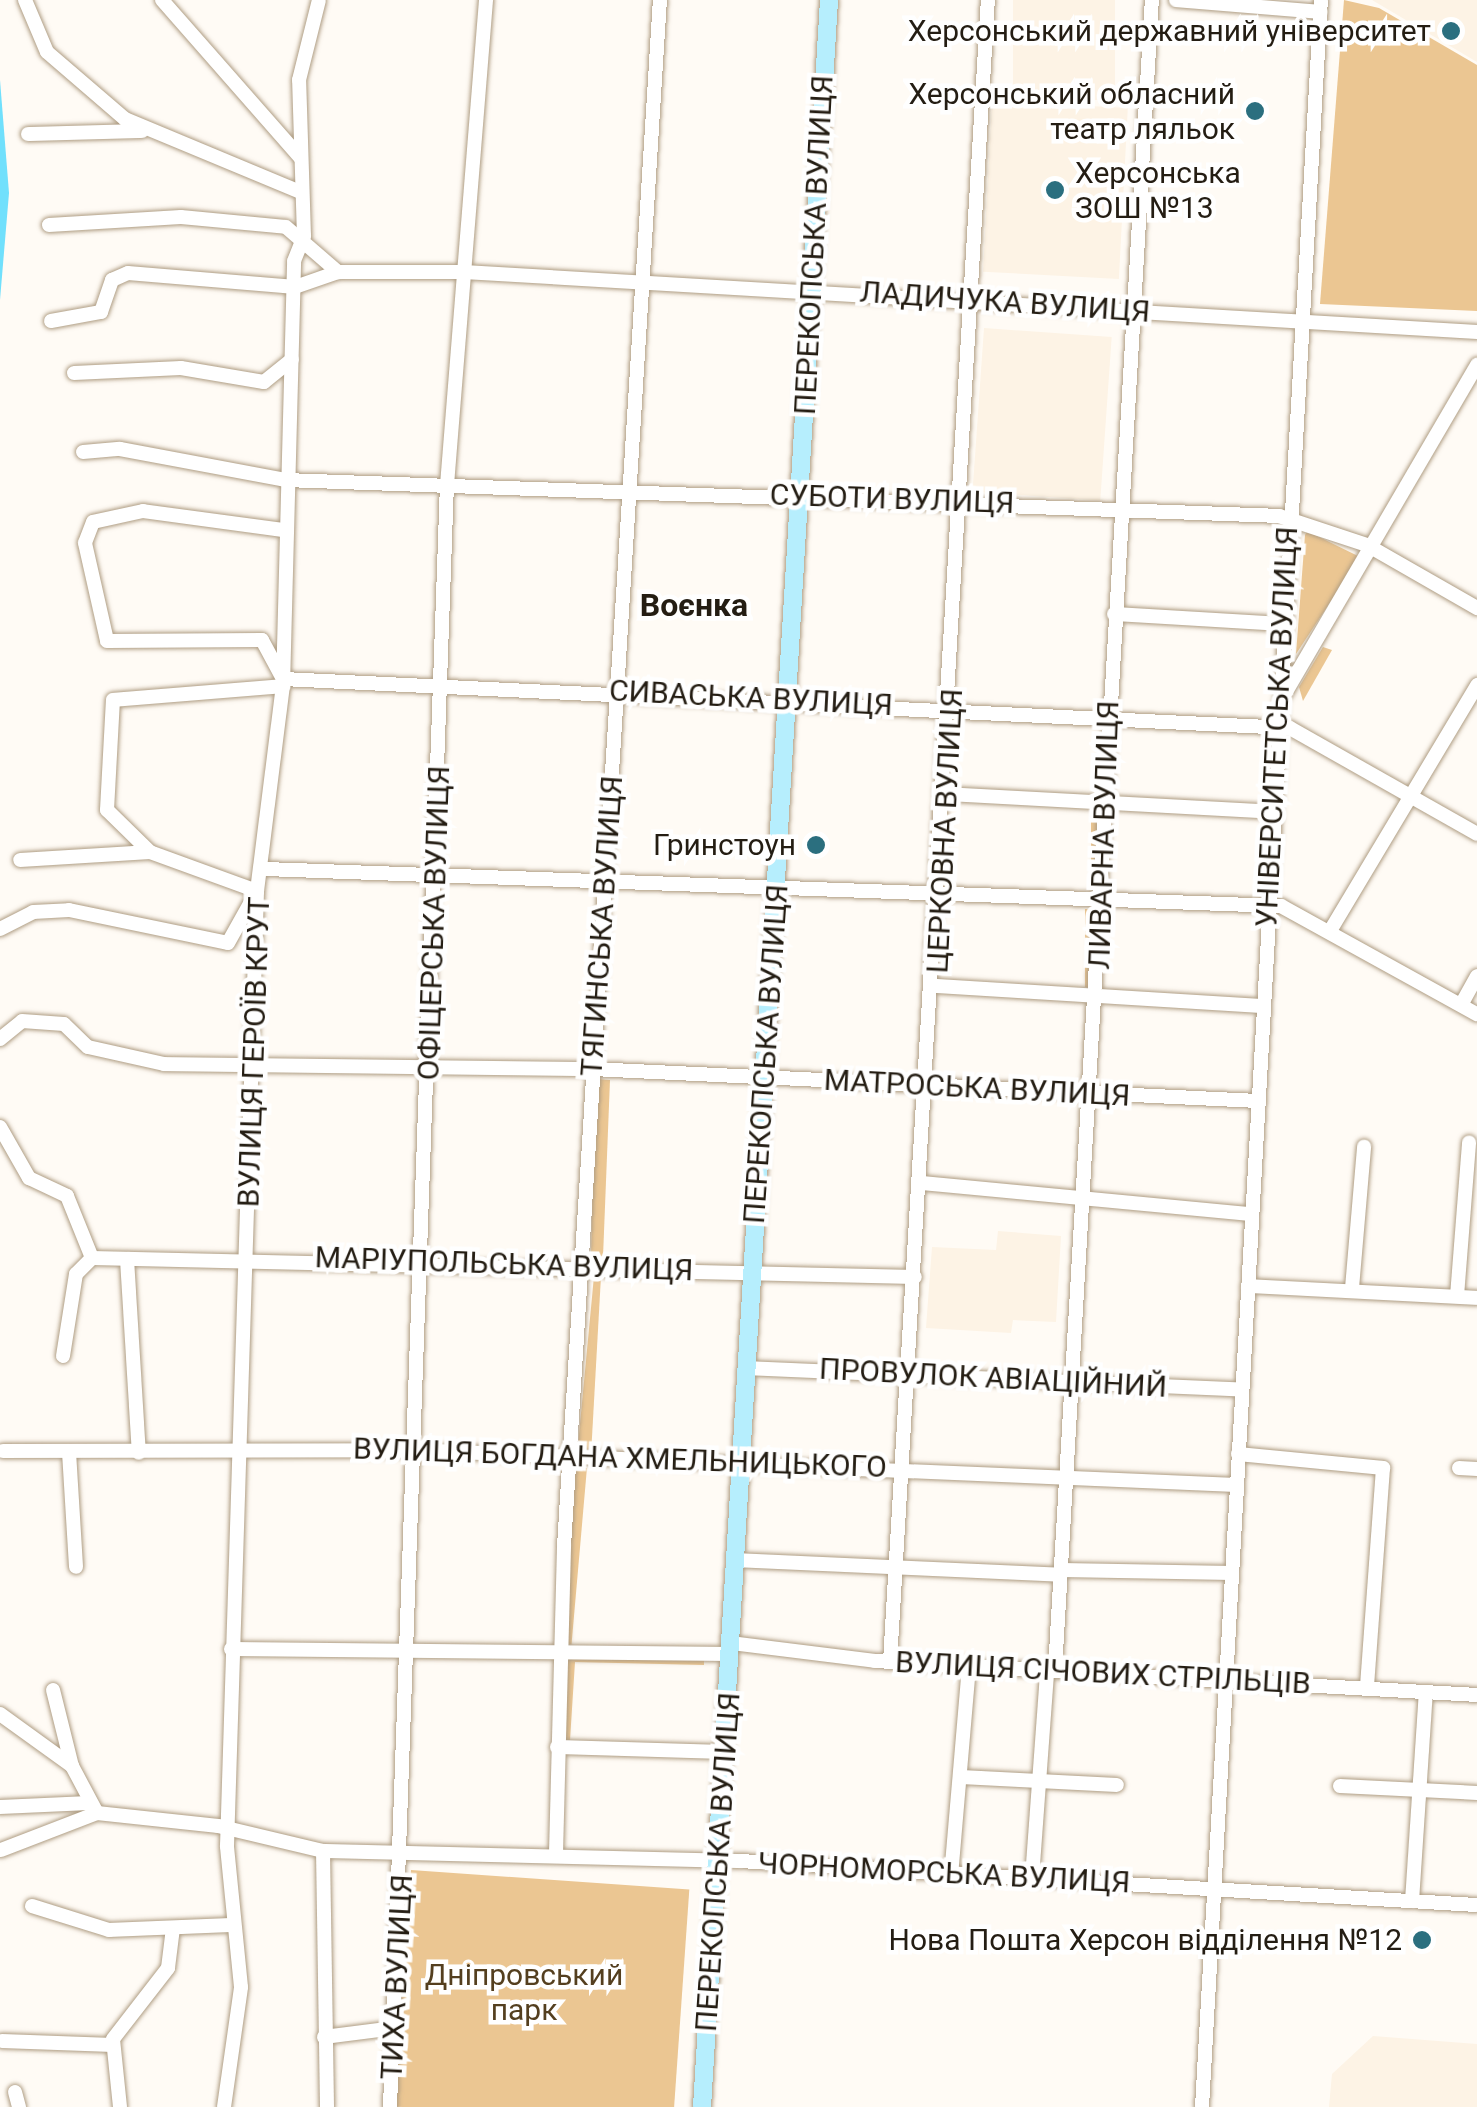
<!DOCTYPE html>
<meta charset="utf-8">
<style>
body{margin:0}
#map{position:relative;width:1477px;height:2107px;overflow:hidden;background:#fffbf5;font-family:Roboto,sans-serif}
div>[style]{position:absolute}
[style*='--x']{left:calc(var(--x)*1px);top:calc(var(--y)*1px);width:calc(var(--w)*1px);rotate:calc(var(--a)*1deg)}
.built>*{inset:0;background:#fdf3e5;transform-origin:0 0}
.green>*{inset:0;background:#ebc692;transform-origin:0 0}
.water>*{inset:0;background:#71e0fc}
.roads{filter:drop-shadow(0 0 2px #af9d83) drop-shadow(0 0 2px #af9d83)}
.minor>*{height:14px;margin:-7px;padding:0 7px;transform-origin:7px;border-radius:7px;background:#fff}
.major>*{height:18px;margin:-9px;padding:0 9px;transform-origin:9px;border-radius:9px;background:#b6eefd}
.dots>*{width:28px;height:28px;translate:-50% -50%;box-sizing:border-box;border:5px solid #fff;border-radius:50%}
span{translate:-50% -50%;white-space:nowrap;text-align:center;line-height:1.15;-webkit-text-stroke:9px #fff;paint-order:stroke}
.poi-label{font-size:30px;color:#241d13}
.right{translate:-100% -50%;text-align:right}
.left{translate:0 -50%;text-align:left}
.street-label{font-size:30px;color:#241d13}
.park-label{font-size:30px;color:#543f1f}
.neighbourhood-label{font-size:32px;color:#241d13;font-weight:700}
</style>
<div id="map">
<div class="built">
<div style="left:1013px;top:0;width:102px;height:100px"></div>
<div style="clip-path:polygon(1372px 0,1477px 0,1477px 62px)"></div>
<div style="left:992px;top:101px;width:136px;height:171px;rotate:3deg"></div>
<div style="left:984px;top:328px;width:128px;height:164px;rotate:4deg"></div>
<div style="clip-path:polygon(998px 1231px,1061px 1236px,1056px 1322px,1013px 1320px,1011px 1333px,926px 1328px,932px 1247px,996px 1250px)"></div>
<div style="clip-path:polygon(1373px 2036px,1477px 2044px,1477px 2107px,1329px 2107px,1332px 2074px)"></div>
</div>
<div class="green">
<div style="clip-path:polygon(1344px 0,1379px 8px,1477px 65px,1477px 311px,1320px 304px)"></div>
<div style="clip-path:polygon(1307px 531px,1360px 557px,1296px 654px,1305px 535px)"></div>
<div style="clip-path:polygon(1323px 647px,1332px 650px,1303px 701px,1299px 687px)"></div>
<div style="left:1091px;top:811px;width:7px;height:78px"></div>
<div style="left:1085px;top:909px;width:10px;height:78px"></div>
<div style="clip-path:polygon(595px 1079px,610px 1080px,603px 1257px,591px 1256px)"></div>
<div style="clip-path:polygon(594px 1276px,601px 1276px,591px 1455px,578px 1445px)"></div>
<div style="left:575px;top:1467px;width:12px;height:177px;rotate:5deg"></div>
<div style="clip-path:polygon(567px 1656px,704px 1657px,704px 1665px,575px 1662px,570px 1740px,561px 1741px)"></div>
<div style="left:411px;top:1870px;width:279px;height:237px;rotate:4deg"></div>
</div>
<div class="water">
<div style="clip-path:polygon(0 80px,9px 193px,0 300px)"></div>
</div>
<div class="roads">
<div class="minor">
<div style="--x:25;--y:0;--w:56;--a:67.1"></div>
<div style="--x:47;--y:52;--w:103;--a:40.7"></div>
<div style="--x:125;--y:119;--w:187;--a:22.6"></div>
<div style="--x:162;--y:0;--w:210;--a:48.7"></div>
<div style="--x:1176;--y:0;--w:145;--a:4.7"></div>
<div style="--x:28;--y:134;--w:114;--a:-1.5"></div>
<div style="--x:49;--y:225;--w:132;--a:-3.5"></div>
<div style="--x:181;--y:217;--w:105;--a:5.4"></div>
<div style="--x:286;--y:227;--w:69;--a:40.9"></div>
<div style="--x:51;--y:321;--w:51;--a:-10.2"></div>
<div style="--x:101;--y:312;--w:34;--a:-71"></div>
<div style="--x:112;--y:280;--w:17;--a:-24"></div>
<div style="--x:128;--y:273;--w:168;--a:4.8"></div>
<div style="--x:295;--y:287;--w:46;--a:-19.2"></div>
<div style="--x:338;--y:272;--w:126;--a:0"></div>
<div style="--x:464;--y:272;--w:1015;--a:3.39"></div>
<div style="--x:74;--y:373;--w:107;--a:-2.7"></div>
<div style="--x:181;--y:368;--w:84;--a:9.6"></div>
<div style="--x:264;--y:382;--w:36;--a:-39"></div>
<div style="--x:83;--y:452;--w:37;--a:-5"></div>
<div style="--x:120;--y:449;--w:168;--a:10.6"></div>
<div style="--x:285;--y:480;--w:995;--a:2.07"></div>
<div style="--x:1279;--y:516;--w:93;--a:18.2"></div>
<div style="--x:1367;--y:545;--w:127;--a:29.8"></div>
<div style="--x:283;--y:530;--w:141;--a:-172.3"></div>
<div style="--x:143;--y:511;--w:51;--a:167.6"></div>
<div style="--x:93;--y:522;--w:22;--a:111"></div>
<div style="--x:85;--y:543;--w:100;--a:77.3"></div>
<div style="--x:107;--y:641;--w:155;--a:-0.4"></div>
<div style="--x:262;--y:640;--w:44;--a:61.7"></div>
<div style="--x:283;--y:679;--w:1008;--a:2.79"></div>
<div style="--x:1290;--y:728;--w:215;--a:29.5"></div>
<div style="--x:1114;--y:614;--w:170;--a:3.4"></div>
<div style="--x:1283;--y:697;--w:385;--a:-59.7"></div>
<div style="--x:946;--y:794;--w:329;--a:3.1"></div>
<div style="--x:150;--y:852;--w:60;--a:-135.7"></div>
<div style="--x:107;--y:810;--w:110;--a:-86.9"></div>
<div style="--x:113;--y:700;--w:171;--a:-4.7"></div>
<div style="--x:265;--y:869;--w:1017;--a:2.09"></div>
<div style="--x:1281;--y:906;--w:224;--a:28.9"></div>
<div style="--x:0;--y:929;--w:37;--a:-27"></div>
<div style="--x:33;--y:912;--w:36;--a:-3"></div>
<div style="--x:69;--y:910;--w:162;--a:11.7"></div>
<div style="--x:228;--y:943;--w:60;--a:-60.9"></div>
<div style="--x:257;--y:891;--w:114;--a:-160"></div>
<div style="--x:150;--y:852;--w:130;--a:176.5"></div>
<div style="--x:1330;--y:931;--w:287;--a:-59.1"></div>
<div style="--x:936;--y:986;--w:327;--a:3.5"></div>
<div style="--x:1461;--y:1005;--w:33;--a:-61"></div>
<div style="--x:0;--y:1039;--w:28;--a:-39"></div>
<div style="--x:22;--y:1021;--w:42;--a:4.1"></div>
<div style="--x:64;--y:1024;--w:33;--a:44"></div>
<div style="--x:88;--y:1047;--w:78;--a:12.6"></div>
<div style="--x:164;--y:1064;--w:428;--a:0.7"></div>
<div style="--x:592;--y:1069;--w:666;--a:2.75"></div>
<div style="--x:0;--y:1127;--w:59;--a:60.4"></div>
<div style="--x:29;--y:1178;--w:42;--a:25.3"></div>
<div style="--x:67;--y:1196;--w:67;--a:68"></div>
<div style="--x:92;--y:1258;--w:823;--a:1.32"></div>
<div style="--x:921;--y:1183;--w:332;--a:5.4"></div>
<div style="--x:127;--y:1259;--w:194;--a:86.5"></div>
<div style="--x:1248;--y:1286;--w:229;--a:3"></div>
<div style="--x:1352;--y:1288;--w:142;--a:-85.1"></div>
<div style="--x:1457;--y:1296;--w:154;--a:-85.5"></div>
<div style="--x:63;--y:1356;--w:83;--a:-81"></div>
<div style="--x:76;--y:1274;--w:23;--a:-45"></div>
<div style="--x:746;--y:1368;--w:494;--a:2.5"></div>
<div style="--x:3;--y:1451;--w:408;--a:-0.1"></div>
<div style="--x:411;--y:1450;--w:826;--a:2.43"></div>
<div style="--x:69;--y:1452;--w:115;--a:86.5"></div>
<div style="--x:1238;--y:1454;--w:146;--a:5.5"></div>
<div style="--x:1383;--y:1468;--w:220;--a:94.2"></div>
<div style="--x:1459;--y:1468;--w:18;--a:3"></div>
<div style="--x:734;--y:1560;--w:327;--a:2.6"></div>
<div style="--x:1062;--y:1570;--w:170;--a:1"></div>
<div style="--x:731;--y:1643;--w:145;--a:7.1"></div>
<div style="--x:875;--y:1661;--w:603;--a:3.23"></div>
<div style="--x:231;--y:1649;--w:500;--a:0.57"></div>
<div style="--x:890;--y:1662;--w:1665;--a:-86.63"></div>
<div style="--x:1055;--y:1670;--w:1673;--a:-86.68"></div>
<div style="--x:53;--y:1690;--w:78;--a:76"></div>
<div style="--x:0;--y:1714;--w:89;--a:35.8"></div>
<div style="--x:72;--y:1766;--w:53;--a:62"></div>
<div style="--x:557;--y:1747;--w:168;--a:1.7"></div>
<div style="--x:961;--y:1777;--w:156;--a:2.9"></div>
<div style="--x:1340;--y:1786;--w:137;--a:2.9"></div>
<div style="--x:0;--y:1807;--w:89;--a:-2.6"></div>
<div style="--x:1;--y:1850;--w:103;--a:-21.1"></div>
<div style="--x:97;--y:1813;--w:122;--a:6.1"></div>
<div style="--x:218;--y:1826;--w:108;--a:13.4"></div>
<div style="--x:323;--y:1851;--w:417;--a:1.4"></div>
<div style="--x:740;--y:1861;--w:738;--a:3.42"></div>
<div style="--x:323;--y:1851;--w:256;--a:89.1"></div>
<div style="--x:556;--y:1853;--w:307;--a:-88.5"></div>
<div style="--x:564;--y:1546;--w:1549;--a:-86.45"></div>
<div style="--x:951;--y:1876;--w:213;--a:-85.1"></div>
<div style="--x:1032;--y:1878;--w:207;--a:-85.8"></div>
<div style="--x:1412;--y:1901;--w:209;--a:-86.2"></div>
<div style="--x:32;--y:1906;--w:81;--a:17.3"></div>
<div style="--x:109;--y:1930;--w:121;--a:-2.4"></div>
<div style="--x:324;--y:2037;--w:71;--a:-7.3"></div>
<div style="--x:2;--y:2041;--w:111;--a:2.1"></div>
<div style="--x:15;--y:2092;--w:16;--a:75"></div>
<div style="--x:120;--y:2107;--w:68;--a:-95.9"></div>
<div style="--x:113;--y:2039;--w:90;--a:-52.2"></div>
<div style="--x:168;--y:1968;--w:40;--a:-82.9"></div>
<div style="--x:224;--y:2107;--w:121;--a:-81.9"></div>
<div style="--x:241;--y:1987;--w:142;--a:-95.7"></div>
<div style="--x:227;--y:1846;--w:955;--a:-88.2"></div>
<div style="--x:257;--y:891;--w:207;--a:-82.8"></div>
<div style="--x:283;--y:686;--w:425;--a:-88.5"></div>
<div style="--x:294;--y:261;--w:27;--a:-68"></div>
<div style="--x:304;--y:236;--w:156;--a:-91.8"></div>
<div style="--x:299;--y:80;--w:82;--a:-76"></div>
<div style="--x:390;--y:2107;--w:1623;--a:-87.99"></div>
<div style="--x:447;--y:485;--w:487;--a:-85.4"></div>
<div style="--x:1202;--y:2107;--w:2110;--a:-86.77"></div>
</div>
<div class="major">
<div style="--x:702;--y:2107;--w:2111;--a:-86.55"></div>
</div>
</div>
<div class="dots">
<div style="left:1451px;top:31px;background:#2b6f7f"></div>
<div style="left:1255px;top:111px;background:#2b6f7f"></div>
<div style="left:1055px;top:190px;background:#2b6f7f"></div>
<div style="left:816px;top:845px;background:#2b6f7f"></div>
<div style="left:1422px;top:1940px;background:#2b6f7f"></div>
</div>
<div class="poi-label">
<span class="right" style="left:1431px;top:31px">Херсонський державний університет</span>
<span class="right" style="left:1235px;top:111px">Херсонський обласний<br>театр ляльок</span>
<span class="left" style="left:1075px;top:190px">Херсонська<br>ЗОШ №13</span>
<span class="right" style="left:796px;top:845px">Гринстоун</span>
<span class="right" style="left:1402px;top:1940px">Нова Пошта Херсон відділення №12</span>
</div>
<div class="street-label">
<span style="left:814px;top:245px;rotate:-87deg">ПЕРЕКОПСЬКА ВУЛИЦЯ</span>
<span style="left:1005px;top:302px;rotate:4deg">ЛАДИЧУКА ВУЛИЦЯ</span>
<span style="left:892px;top:499px;rotate:2deg">СУБОТИ ВУЛИЦЯ</span>
<span style="left:751px;top:698px;rotate:3deg">СИВАСЬКА ВУЛИЦЯ</span>
<span style="left:1277px;top:727px;rotate:-87deg">УНІВЕРСИТЕТСЬКА ВУЛИЦЯ</span>
<span style="left:945px;top:831px;rotate:-87deg">ЦЕРКОВНА ВУЛИЦЯ</span>
<span style="left:1104px;top:835px;rotate:-88deg">ЛИВАРНА ВУЛИЦЯ</span>
<span style="left:434px;top:923px;rotate:-88deg">ОФІЦЕРСЬКА ВУЛИЦЯ</span>
<span style="left:602px;top:926px;rotate:-86deg">ТЯГИНСЬКА ВУЛИЦЯ</span>
<span style="left:254px;top:1052px;rotate:-88deg">ВУЛИЦЯ ГЕРОЇВ КРУТ</span>
<span style="left:766px;top:1054px;rotate:-86deg">ПЕРЕКОПСЬКА ВУЛИЦЯ</span>
<span style="left:977px;top:1088px;rotate:3deg">МАТРОСЬКА ВУЛИЦЯ</span>
<span style="left:504px;top:1264px;rotate:2deg">МАРІУПОЛЬСЬКА ВУЛИЦЯ</span>
<span style="left:993px;top:1378px;rotate:3deg">ПРОВУЛОК АВІАЦІЙНИЙ</span>
<span style="left:620px;top:1458px;rotate:2deg">ВУЛИЦЯ БОГДАНА ХМЕЛЬНИЦЬКОГО</span>
<span style="left:1103px;top:1673px;rotate:3deg">ВУЛИЦЯ СІЧОВИХ СТРІЛЬЦІВ</span>
<span style="left:718px;top:1862px;rotate:-86deg">ПЕРЕКОПСЬКА ВУЛИЦЯ</span>
<span style="left:944px;top:1873px;rotate:3deg">ЧОРНОМОРСЬКА ВУЛИЦЯ</span>
<span style="left:397px;top:1977px;rotate:-87deg">ТИХА ВУЛИЦЯ</span>
</div>
<div class="park-label">
<span style="left:524px;top:1992px">Дніпровський<br>парк</span>
</div>
<div class="neighbourhood-label">
<span style="left:694px;top:605px">Воєнка</span>
</div>
</div>
